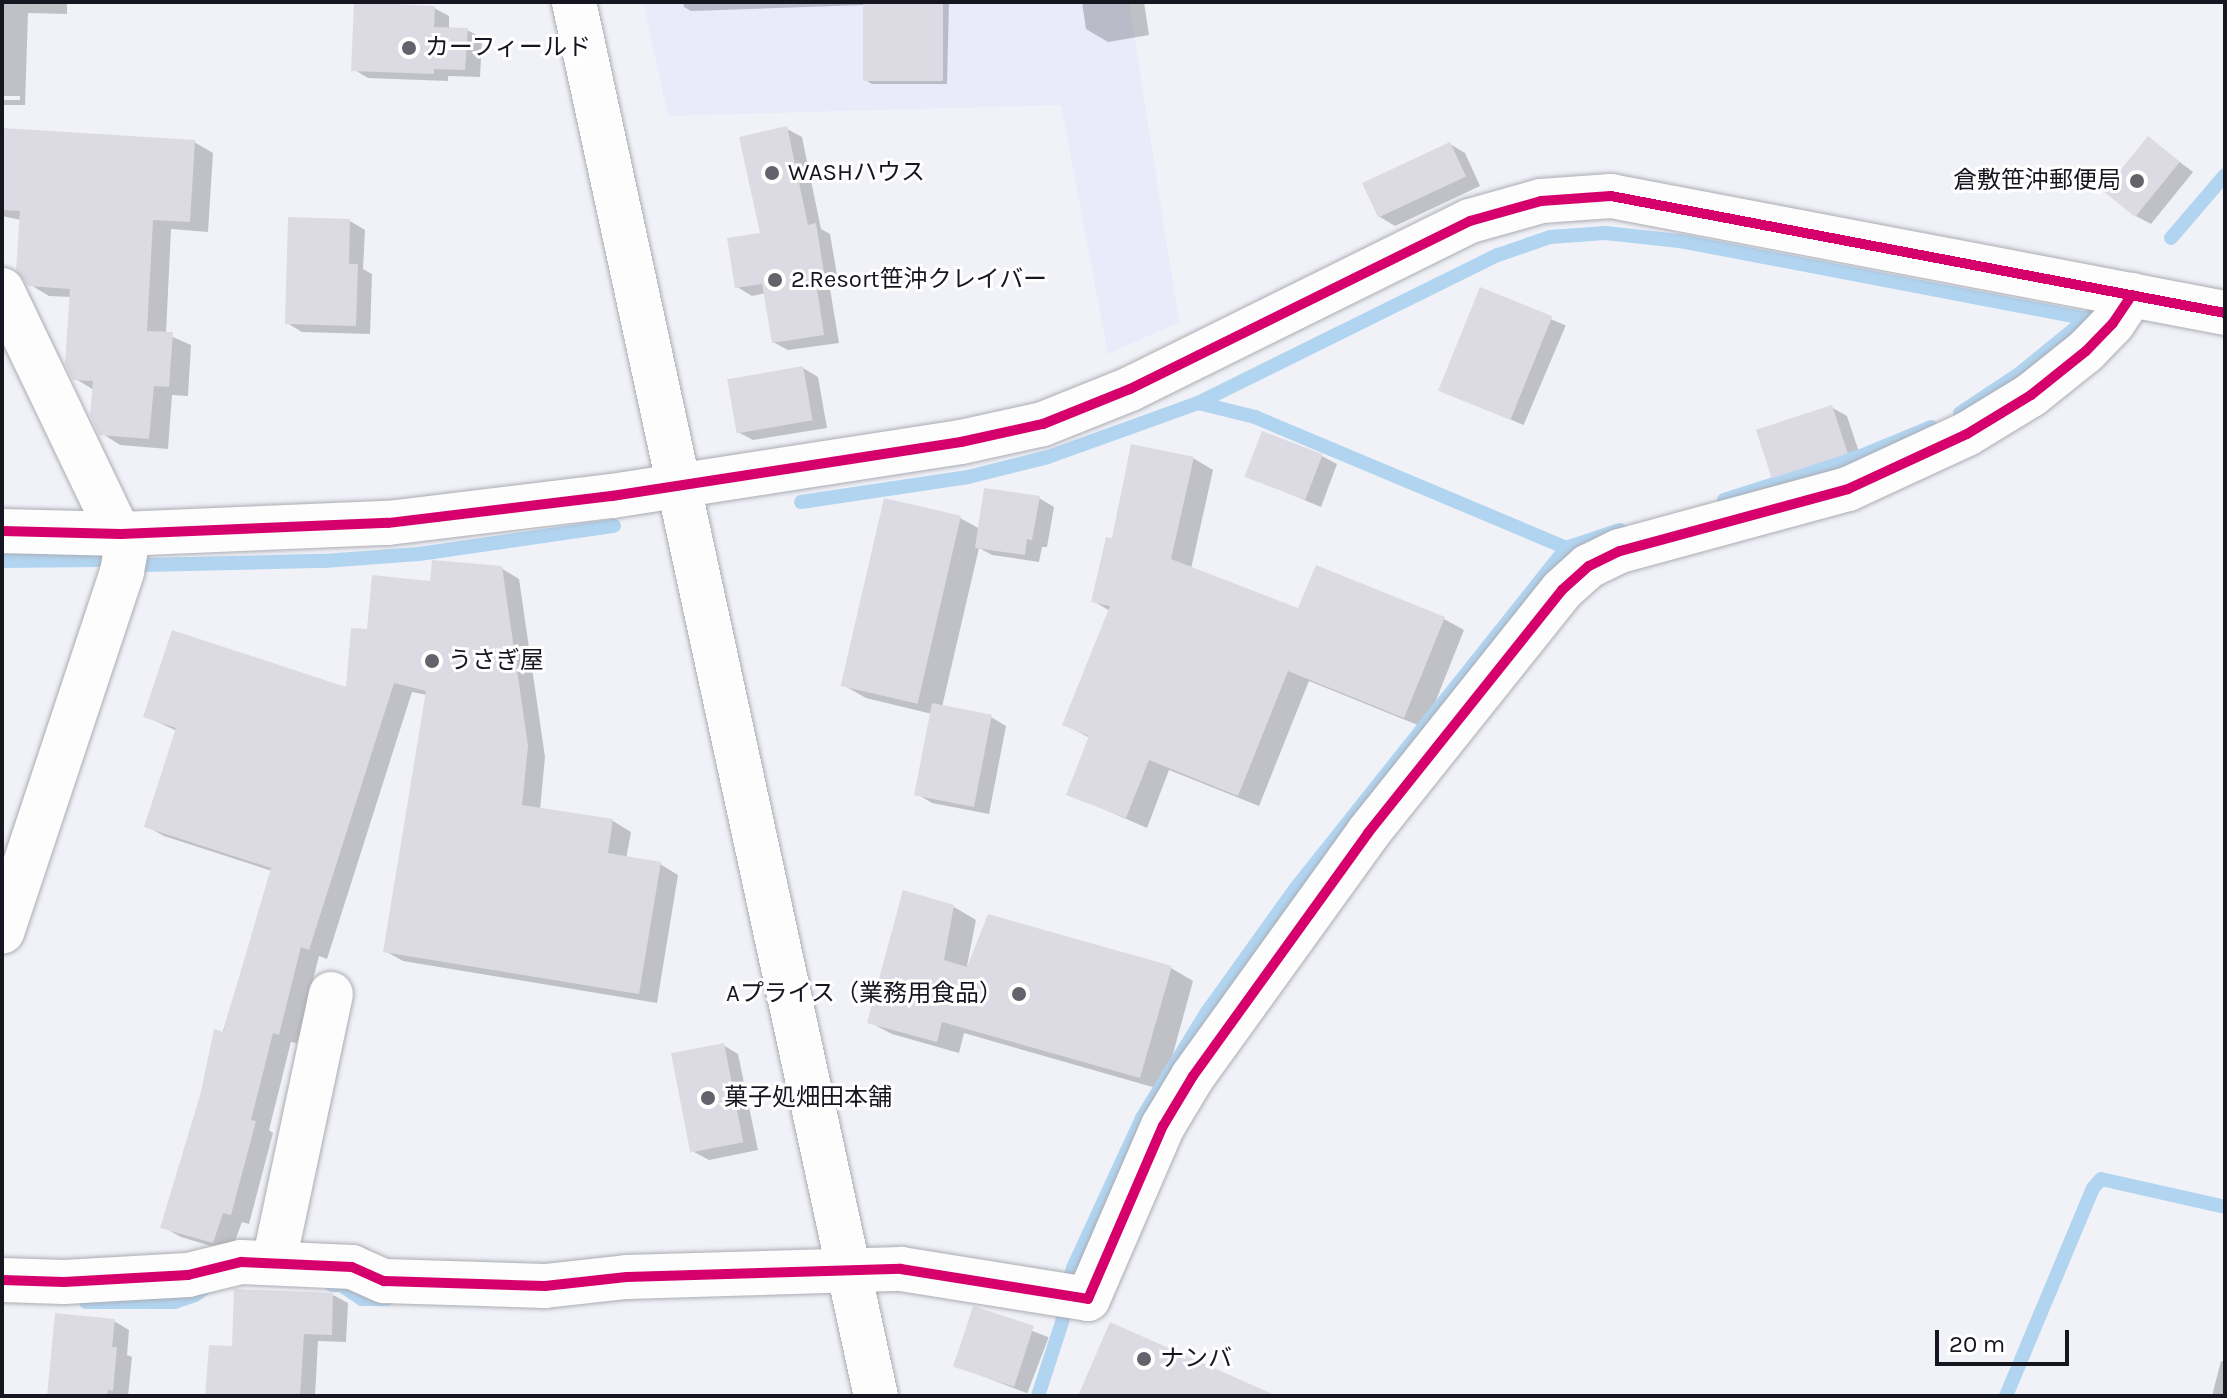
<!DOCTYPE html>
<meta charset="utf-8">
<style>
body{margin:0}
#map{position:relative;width:2227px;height:1398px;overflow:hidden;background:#f1f2f8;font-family:Karla,"Noto Sans JP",sans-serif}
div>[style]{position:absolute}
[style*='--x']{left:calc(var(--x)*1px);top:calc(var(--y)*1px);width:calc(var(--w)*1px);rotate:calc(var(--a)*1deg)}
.built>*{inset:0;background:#e9eafa}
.shadow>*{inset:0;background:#0003;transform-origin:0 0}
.stream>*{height:14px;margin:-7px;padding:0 7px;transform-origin:7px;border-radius:7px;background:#b1d4f0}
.building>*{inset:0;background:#dcdbe4;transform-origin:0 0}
.roads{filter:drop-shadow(0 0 2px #abacb3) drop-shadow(0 0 2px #abacb3)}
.minor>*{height:44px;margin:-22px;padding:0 22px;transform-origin:22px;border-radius:22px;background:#fdfdfe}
.cycleway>*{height:10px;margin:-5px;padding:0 5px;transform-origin:5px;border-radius:5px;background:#d6006c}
.dots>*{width:22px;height:22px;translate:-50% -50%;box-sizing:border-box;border:4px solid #fff;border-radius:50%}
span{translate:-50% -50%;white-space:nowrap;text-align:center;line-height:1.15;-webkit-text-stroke:6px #fff;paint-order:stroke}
.poi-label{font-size:24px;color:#161620}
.left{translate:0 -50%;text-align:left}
.right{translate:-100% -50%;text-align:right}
.frame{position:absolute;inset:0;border:4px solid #161620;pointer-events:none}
.scale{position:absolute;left:1935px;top:1330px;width:134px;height:36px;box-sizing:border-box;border:4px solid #161620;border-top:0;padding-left:10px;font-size:24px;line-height:28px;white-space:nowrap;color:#161620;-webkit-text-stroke:6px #fff;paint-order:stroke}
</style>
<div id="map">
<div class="built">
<div style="clip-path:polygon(643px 2px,1129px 2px,1179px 322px,1108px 354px,1061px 105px,668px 116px)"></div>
</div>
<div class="shadow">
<div style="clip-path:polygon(2px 2px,67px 2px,67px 14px,28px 13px,25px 105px,2px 105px,2px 100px,20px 100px,20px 96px,2px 96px)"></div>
<div style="clip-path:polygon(683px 2px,949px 2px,947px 84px,872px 84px,865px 80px,865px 5px,691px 11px,684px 7px)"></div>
<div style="clip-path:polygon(1082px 2px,1144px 2px,1149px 35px,1108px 42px,1086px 29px)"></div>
<div style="clip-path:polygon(434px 8px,449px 16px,449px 29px,467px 30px,482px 38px,480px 77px,448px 76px,448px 81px,368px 78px,353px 69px)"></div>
<div style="clip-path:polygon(787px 129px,802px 137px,821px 229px,830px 234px,838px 281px,829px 283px,839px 343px,788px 350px,773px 342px,766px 293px,752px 296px,737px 287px,763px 234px)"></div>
<div style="clip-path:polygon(2px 130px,194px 142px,213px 153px,208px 232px,171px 229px,166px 334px,191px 345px,188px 396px,172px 395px,168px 449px,120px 445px,101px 433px,94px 390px,74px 378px,72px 297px,49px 296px,29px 284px,21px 220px,2px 216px)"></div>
<div style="clip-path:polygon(2148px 138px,2193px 172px,2151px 224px,2136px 216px)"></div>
<div style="clip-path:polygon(1450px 144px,1465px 153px,1480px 186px,1395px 226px,1380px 217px)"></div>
<div style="clip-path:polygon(350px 221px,365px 230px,363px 269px,372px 274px,370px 334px,302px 332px,287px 323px)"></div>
<div style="left:1482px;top:290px;width:91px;height:108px;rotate:23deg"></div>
<div style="clip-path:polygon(803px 368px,818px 377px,827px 428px,753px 440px,738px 432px)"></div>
<div style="clip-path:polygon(1831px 407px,1847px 416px,1862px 461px,1789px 485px,1774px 476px)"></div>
<div style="clip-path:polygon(1322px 456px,1337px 464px,1321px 507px,1247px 476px)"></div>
<div style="clip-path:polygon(1193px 458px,1213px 470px,1191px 569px,1300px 611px,1444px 619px,1464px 630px,1425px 728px,1309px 681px,1259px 806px,1169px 770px,1147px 828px,1069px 794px,1090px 738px,1065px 725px,1110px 611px,1093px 601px,1113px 540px)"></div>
<div style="clip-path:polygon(1039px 498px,1054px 507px,1047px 547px,1042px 547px,1039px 562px,992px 555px,979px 548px,942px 707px,991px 717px,1006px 726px,989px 814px,932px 803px,917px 794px,932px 714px,866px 698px,843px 685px,960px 518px,980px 529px)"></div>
<div style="clip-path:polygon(501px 568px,519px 579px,545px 757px,540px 810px,613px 821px,631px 832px,626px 859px,660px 864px,678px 875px,657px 1003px,403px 961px,385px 951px,427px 695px,412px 692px,327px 959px,319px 956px,297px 1043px,291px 1042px,269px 1130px,273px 1133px,249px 1224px,242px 1222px,231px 1252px,181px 1237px,163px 1227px,272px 871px,164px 836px,146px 826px,177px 731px,145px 716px,348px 690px,368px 631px,432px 583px)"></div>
<div style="clip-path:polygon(954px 907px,976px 920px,967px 966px,1171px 968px,1193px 981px,1163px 1090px,964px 1033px,959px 1053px,892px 1034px,869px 1022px)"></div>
<div style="clip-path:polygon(723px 1045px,738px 1054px,758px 1150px,709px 1160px,694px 1152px)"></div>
<div style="clip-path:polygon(333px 1295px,348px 1303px,346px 1342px,318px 1341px,315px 1396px,207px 1396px,234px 1349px)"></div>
<div style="left:975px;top:1309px;width:79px;height:60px;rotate:21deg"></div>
<div style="clip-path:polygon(114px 1321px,129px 1330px,127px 1355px,132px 1357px,128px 1396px,49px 1396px)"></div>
<div style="clip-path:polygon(2221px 1361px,2225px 1362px,2225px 1396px,2212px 1396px)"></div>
</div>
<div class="stream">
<div style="--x:2171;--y:238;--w:83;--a:-49.4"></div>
<div style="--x:1198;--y:403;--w:335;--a:-26.3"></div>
<div style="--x:1498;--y:255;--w:55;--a:-19.1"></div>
<div style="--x:1550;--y:237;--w:55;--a:-4.2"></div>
<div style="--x:1605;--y:233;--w:75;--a:6.1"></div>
<div style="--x:1680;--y:241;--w:414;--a:10.8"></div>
<div style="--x:1960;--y:413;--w:71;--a:-33.5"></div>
<div style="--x:2019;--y:374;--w:90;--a:-39.2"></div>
<div style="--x:1724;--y:500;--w:144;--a:-17.8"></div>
<div style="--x:1861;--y:456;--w:76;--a:-22.5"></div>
<div style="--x:801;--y:502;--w:169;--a:-8.5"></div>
<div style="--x:968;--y:477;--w:82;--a:-14"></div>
<div style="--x:1048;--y:457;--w:159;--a:-19.8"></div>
<div style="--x:1198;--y:403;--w:59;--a:13.8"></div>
<div style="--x:1255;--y:417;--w:337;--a:22.8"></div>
<div style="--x:1566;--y:548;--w:57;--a:-18.4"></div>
<div style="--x:2;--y:561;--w:98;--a:-0.6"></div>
<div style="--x:142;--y:565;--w:182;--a:-1.3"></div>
<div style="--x:324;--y:561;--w:95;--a:-4.2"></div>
<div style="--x:419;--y:554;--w:197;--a:-8.2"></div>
<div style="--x:332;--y:1285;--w:9;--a:0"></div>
<div style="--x:341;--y:1285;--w:25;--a:34"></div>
<div style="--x:362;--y:1299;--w:25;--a:0"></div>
<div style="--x:86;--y:1302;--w:89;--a:0"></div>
<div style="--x:175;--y:1302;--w:21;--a:-19"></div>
<div style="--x:195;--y:1295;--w:14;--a:-36"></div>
<div style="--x:1038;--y:1396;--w:78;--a:-72"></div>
<div style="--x:1062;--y:1322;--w:55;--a:-78.5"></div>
<div style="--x:1073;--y:1268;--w:165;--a:-65.3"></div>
<div style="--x:1142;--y:1118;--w:124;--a:-58.5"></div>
<div style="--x:1207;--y:1012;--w:151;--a:-54.4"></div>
<div style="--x:1295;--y:889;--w:436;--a:-51.5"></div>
<div style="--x:2006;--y:1396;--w:225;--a:-67.3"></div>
<div style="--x:2093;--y:1188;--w:12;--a:-48"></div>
<div style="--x:2101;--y:1179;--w:127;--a:12.7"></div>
</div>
<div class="building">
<div style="clip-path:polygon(354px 2px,435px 6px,434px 27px,468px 28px,465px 70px,434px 69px,434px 74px,351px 71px)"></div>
<div style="left:863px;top:2px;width:80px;height:79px"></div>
<div style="clip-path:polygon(787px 126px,808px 225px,816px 223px,824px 273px,815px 275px,824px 335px,772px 343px,762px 284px,735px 288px,727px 238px,760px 233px,739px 137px)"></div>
<div style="clip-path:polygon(2px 128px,195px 140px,190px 222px,153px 220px,147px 331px,173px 332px,169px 387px,154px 386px,149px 439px,99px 435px,90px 415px,93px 381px,73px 380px,65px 364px,70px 289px,28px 286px,16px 270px,20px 211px,2px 210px)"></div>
<div style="left:2148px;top:136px;width:41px;height:71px;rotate:39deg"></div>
<div style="left:1450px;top:142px;width:38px;height:97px;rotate:65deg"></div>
<div style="clip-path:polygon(288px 217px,350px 219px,349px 264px,358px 264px,356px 326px,285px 324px)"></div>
<div style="left:1480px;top:287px;width:78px;height:112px;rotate:22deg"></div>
<div style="left:803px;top:366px;width:55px;height:77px;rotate:80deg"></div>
<div style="left:1832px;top:405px;width:51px;height:80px;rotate:72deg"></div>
<div style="left:1262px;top:431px;width:65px;height:49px;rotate:21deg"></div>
<div style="clip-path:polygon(1131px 444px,1194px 457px,1171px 559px,1298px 608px,1316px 565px,1445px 617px,1404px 718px,1288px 671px,1238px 796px,1149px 760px,1126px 818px,1066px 795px,1089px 736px,1062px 725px,1110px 606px,1091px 602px,1106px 537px,1112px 538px)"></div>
<div style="clip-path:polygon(984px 488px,1040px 496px,1032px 540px,1027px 539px,1025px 555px,975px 548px)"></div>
<div style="left:884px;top:498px;width:79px;height:193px;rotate:13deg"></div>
<div style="clip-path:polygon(432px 560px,502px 566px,528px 746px,522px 805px,613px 819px,608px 853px,661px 862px,639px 994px,383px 952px,426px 691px,394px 683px,309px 950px,301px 947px,279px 1035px,273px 1033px,251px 1120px,256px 1121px,231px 1215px,223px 1213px,213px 1243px,160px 1228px,201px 1092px,214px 1029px,223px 1032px,271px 868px,144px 827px,176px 728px,143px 717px,172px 630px,346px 687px,351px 628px,367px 629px,372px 575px,430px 581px)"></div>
<div style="left:932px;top:703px;width:61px;height:94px;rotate:11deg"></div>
<div style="clip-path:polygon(903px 890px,954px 905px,944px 960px,967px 967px,988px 914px,1172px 966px,1140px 1078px,942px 1022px,937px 1042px,867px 1023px)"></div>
<div style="left:724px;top:1043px;width:101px;height:54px;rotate:79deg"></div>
<div style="clip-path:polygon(234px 1289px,333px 1293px,332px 1335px,304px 1334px,300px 1396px,205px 1396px,209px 1345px,232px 1346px)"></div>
<div style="left:973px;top:1306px;width:64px;height:64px;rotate:18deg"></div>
<div style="clip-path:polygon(55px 1313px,115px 1319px,112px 1347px,117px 1347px,113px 1391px,108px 1390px,107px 1396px,47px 1396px)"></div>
<div style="clip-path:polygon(1110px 1322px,1277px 1396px,1078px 1396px)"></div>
</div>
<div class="roads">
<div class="minor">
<div style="--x:574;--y:2;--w:1426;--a:77.78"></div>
<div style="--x:2;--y:290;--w:287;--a:64.4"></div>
<div style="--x:126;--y:549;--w:23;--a:100"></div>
<div style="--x:122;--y:572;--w:379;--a:108.4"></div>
<div style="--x:2;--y:531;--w:119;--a:1.4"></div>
<div style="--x:121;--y:534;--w:267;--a:-2.4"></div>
<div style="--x:388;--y:523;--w:226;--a:-6.9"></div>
<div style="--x:612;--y:496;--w:353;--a:-8.8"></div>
<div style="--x:961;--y:442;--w:84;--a:-12.4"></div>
<div style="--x:1043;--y:424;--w:94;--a:-21.9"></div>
<div style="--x:1130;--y:389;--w:379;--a:-26.3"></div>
<div style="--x:1470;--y:221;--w:74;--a:-15.7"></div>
<div style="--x:1541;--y:201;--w:70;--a:-4.1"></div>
<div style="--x:1611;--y:196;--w:625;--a:10.79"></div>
<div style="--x:274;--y:1262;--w:274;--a:-78"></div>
<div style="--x:2;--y:1280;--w:62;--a:1.8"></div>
<div style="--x:64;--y:1282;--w:124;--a:-3.2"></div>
<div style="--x:188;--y:1275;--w:55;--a:-13.8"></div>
<div style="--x:241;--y:1262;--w:111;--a:2.6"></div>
<div style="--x:352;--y:1267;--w:35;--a:24"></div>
<div style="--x:384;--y:1281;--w:161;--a:1.8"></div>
<div style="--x:545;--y:1286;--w:82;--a:-6.3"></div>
<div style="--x:627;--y:1277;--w:274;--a:-1.7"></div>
<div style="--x:901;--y:1269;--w:189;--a:9.1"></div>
<div style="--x:1088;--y:1299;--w:189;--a:-66.6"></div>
<div style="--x:1163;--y:1126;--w:58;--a:-59"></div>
<div style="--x:1193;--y:1076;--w:299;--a:-54.2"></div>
<div style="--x:1368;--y:833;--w:311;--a:-51.4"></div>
<div style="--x:1562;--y:590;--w:36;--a:-42"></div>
<div style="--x:1589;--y:566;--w:34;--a:-26"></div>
<div style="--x:1620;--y:551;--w:236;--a:-15.2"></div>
<div style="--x:1848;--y:489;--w:131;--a:-24.8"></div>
<div style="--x:1967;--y:434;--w:75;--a:-31.4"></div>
<div style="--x:2031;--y:395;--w:70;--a:-38.7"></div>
<div style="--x:2086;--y:351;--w:39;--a:-46"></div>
<div style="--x:2113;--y:323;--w:34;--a:-56"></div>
</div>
</div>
<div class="cycleway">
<div style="--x:2;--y:531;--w:119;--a:1.4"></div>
<div style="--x:121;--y:534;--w:267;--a:-2.4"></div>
<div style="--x:388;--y:523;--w:226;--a:-6.9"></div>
<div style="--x:612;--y:496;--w:353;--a:-8.8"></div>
<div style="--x:961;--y:442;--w:84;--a:-12.4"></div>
<div style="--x:1043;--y:424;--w:94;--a:-21.9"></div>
<div style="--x:1130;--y:389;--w:379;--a:-26.3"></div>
<div style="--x:1470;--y:221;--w:74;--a:-15.7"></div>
<div style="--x:1541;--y:201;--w:70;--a:-4.1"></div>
<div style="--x:1611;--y:196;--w:625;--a:10.79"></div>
<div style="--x:2;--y:1280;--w:62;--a:1.8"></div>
<div style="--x:64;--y:1282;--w:124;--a:-3.2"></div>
<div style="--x:188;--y:1275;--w:55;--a:-13.8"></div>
<div style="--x:241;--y:1262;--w:111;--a:2.6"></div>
<div style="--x:352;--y:1267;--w:35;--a:24"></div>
<div style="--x:384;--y:1281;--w:161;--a:1.8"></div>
<div style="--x:545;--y:1286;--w:82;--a:-6.3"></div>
<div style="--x:627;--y:1277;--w:274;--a:-1.7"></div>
<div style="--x:901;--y:1269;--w:189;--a:9.1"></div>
<div style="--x:1088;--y:1299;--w:189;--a:-66.6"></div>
<div style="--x:1163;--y:1126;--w:58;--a:-59"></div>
<div style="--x:1193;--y:1076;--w:299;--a:-54.2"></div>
<div style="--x:1368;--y:833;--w:311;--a:-51.4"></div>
<div style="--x:1562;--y:590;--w:36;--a:-42"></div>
<div style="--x:1589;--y:566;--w:34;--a:-26"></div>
<div style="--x:1620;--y:551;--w:236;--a:-15.2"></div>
<div style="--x:1848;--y:489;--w:131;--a:-24.8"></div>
<div style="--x:1967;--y:434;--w:75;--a:-31.4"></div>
<div style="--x:2031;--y:395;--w:70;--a:-38.7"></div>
<div style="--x:2086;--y:351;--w:39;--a:-46"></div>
<div style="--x:2113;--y:323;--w:34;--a:-56"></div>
</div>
<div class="dots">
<div style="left:409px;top:48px;background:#63636c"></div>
<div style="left:772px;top:173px;background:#63636c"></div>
<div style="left:2137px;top:181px;background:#63636c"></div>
<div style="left:775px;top:280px;background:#63636c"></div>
<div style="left:432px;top:661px;background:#63636c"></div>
<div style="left:1019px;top:994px;background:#63636c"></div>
<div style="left:708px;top:1098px;background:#63636c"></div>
<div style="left:1144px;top:1359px;background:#63636c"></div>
</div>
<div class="poi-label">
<span class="left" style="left:425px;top:48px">カーフィールド</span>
<span class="left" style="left:788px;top:173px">WASHハウス</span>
<span class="right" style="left:2121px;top:181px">倉敷笹沖郵便局</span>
<span class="left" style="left:791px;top:280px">2.Resort笹沖クレイバー</span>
<span class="left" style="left:448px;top:661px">うさぎ屋</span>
<span class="right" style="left:1003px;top:994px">Aプライス（業務用食品）</span>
<span class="left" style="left:724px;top:1098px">菓子処畑田本舗</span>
<span class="left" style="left:1160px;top:1359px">ナンバ</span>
</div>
<div class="frame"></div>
<div class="scale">20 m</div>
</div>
